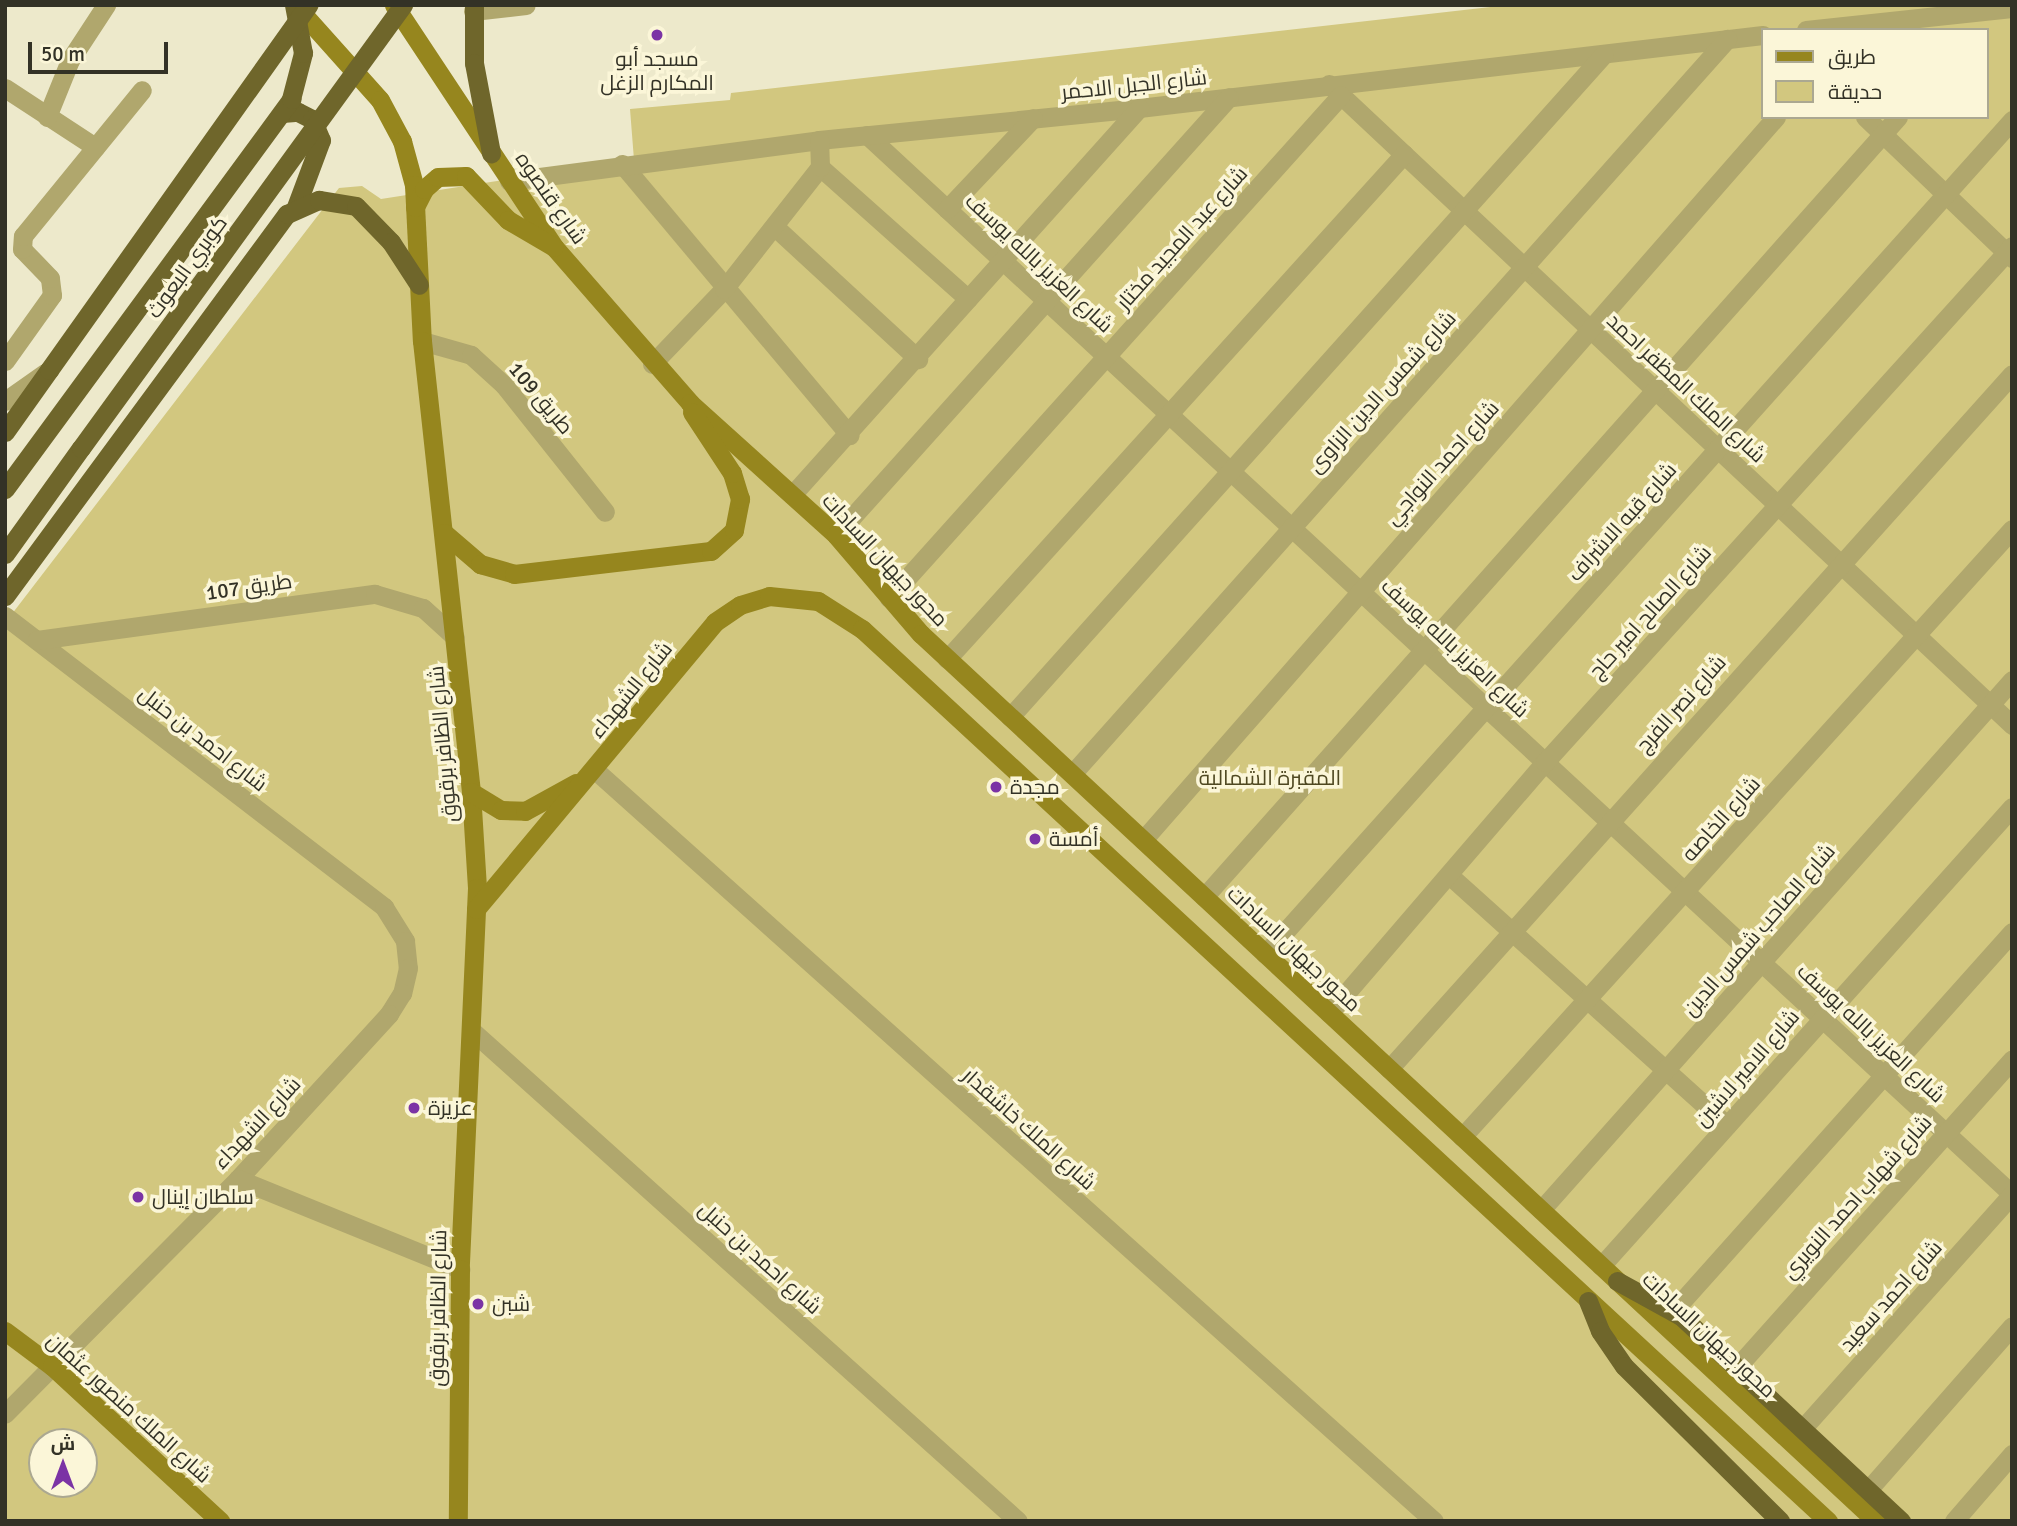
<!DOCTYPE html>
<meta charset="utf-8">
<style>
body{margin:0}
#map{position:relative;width:2017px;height:1526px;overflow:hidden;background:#ede9cb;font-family:Signika,Cairo,sans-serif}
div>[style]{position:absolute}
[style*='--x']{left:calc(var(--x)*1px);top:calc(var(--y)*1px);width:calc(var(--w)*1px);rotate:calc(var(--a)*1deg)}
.green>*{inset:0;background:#d2c77f}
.minor>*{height:19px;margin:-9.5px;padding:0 9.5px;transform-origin:9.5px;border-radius:9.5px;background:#b0a76d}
.tertiary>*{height:19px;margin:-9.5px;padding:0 9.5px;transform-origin:9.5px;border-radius:9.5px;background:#b0a76d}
.secondary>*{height:19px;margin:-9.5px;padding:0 9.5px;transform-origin:9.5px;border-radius:9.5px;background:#96861e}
.trunk>*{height:19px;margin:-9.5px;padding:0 9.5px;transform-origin:9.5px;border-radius:9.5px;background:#6f662b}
.trunk-bridge>*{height:19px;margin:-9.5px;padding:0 9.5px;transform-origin:9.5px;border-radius:9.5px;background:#6f662b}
.dots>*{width:19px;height:19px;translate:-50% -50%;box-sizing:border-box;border:4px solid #fbf6d8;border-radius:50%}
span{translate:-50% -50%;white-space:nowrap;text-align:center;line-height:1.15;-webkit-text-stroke:7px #fbf6d8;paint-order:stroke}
.poi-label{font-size:21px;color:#333226}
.left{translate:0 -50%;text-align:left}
.street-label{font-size:21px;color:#333226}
.park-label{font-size:21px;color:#4f4821}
.frame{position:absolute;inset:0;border:7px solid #333226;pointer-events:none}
.legend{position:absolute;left:1761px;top:28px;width:228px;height:91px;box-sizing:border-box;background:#fbf6d8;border:2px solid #aba891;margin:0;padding:9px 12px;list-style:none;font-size:21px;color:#333226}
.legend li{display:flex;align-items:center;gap:14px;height:35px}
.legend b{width:35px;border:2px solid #aba891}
.north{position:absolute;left:28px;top:1428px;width:70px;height:70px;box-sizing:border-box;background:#fbf6d8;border:2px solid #aba891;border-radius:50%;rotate:0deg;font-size:19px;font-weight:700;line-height:28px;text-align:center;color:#333226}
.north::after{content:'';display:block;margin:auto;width:24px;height:32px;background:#7b33a5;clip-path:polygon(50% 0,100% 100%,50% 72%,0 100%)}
.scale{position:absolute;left:28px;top:42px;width:140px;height:32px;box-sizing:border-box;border:4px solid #333226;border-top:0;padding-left:9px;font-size:21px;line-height:24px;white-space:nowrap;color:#333226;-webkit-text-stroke:5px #fbf6d8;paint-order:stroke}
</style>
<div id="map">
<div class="green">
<div style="clip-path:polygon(evenodd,1508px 5px,2012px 5px,2012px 1521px,5px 1521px,5px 623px,339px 188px,362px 186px,381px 199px,634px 160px,630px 109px,730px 100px,731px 93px,1508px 5px,1763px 30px,1987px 30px,1987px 117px,1763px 117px,1763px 30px,1508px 5px,42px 1442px,84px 1442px,84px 1484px,42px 1484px,42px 1442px)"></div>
</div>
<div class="minor">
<div style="--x:473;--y:11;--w:53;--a:-6.5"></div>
<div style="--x:1806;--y:30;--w:207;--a:-6.1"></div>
<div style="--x:1329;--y:84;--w:937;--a:43.18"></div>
<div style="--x:5;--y:88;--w:108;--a:33.2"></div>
<div style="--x:47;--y:117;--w:61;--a:-68"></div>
<div style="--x:70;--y:60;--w:66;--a:-56.8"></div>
<div style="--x:1865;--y:117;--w:204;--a:43.8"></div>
<div style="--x:867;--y:135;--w:1560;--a:42.77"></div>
<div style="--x:622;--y:164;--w:354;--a:50"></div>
<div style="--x:820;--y:167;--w:198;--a:41.7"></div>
<div style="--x:509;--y:181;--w:313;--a:-7.5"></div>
<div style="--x:819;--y:140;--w:322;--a:-5.7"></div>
<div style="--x:1139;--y:108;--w:628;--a:-6.67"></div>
<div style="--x:947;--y:209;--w:125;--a:-46.6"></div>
<div style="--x:775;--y:227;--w:195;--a:42.7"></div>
<div style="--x:422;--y:341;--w:51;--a:15.9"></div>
<div style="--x:471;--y:355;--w:45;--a:42.3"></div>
<div style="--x:504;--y:385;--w:162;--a:51.5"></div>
<div style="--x:5;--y:361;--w:81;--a:-54.5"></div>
<div style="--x:52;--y:295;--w:17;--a:-97"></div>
<div style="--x:50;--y:278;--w:40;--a:-134"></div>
<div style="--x:22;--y:249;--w:13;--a:-86"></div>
<div style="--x:23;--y:236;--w:188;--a:-50.8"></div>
<div style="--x:652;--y:364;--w:104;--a:-46.2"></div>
<div style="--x:724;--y:289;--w:155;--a:-51.8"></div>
<div style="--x:820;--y:167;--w:27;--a:-92"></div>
<div style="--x:792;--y:495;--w:520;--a:-48.12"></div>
<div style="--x:836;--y:535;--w:588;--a:-48.1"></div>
<div style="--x:889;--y:598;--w:676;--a:-48.06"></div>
<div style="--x:5;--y:616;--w:478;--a:37.5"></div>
<div style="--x:384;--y:907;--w:40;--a:58"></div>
<div style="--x:405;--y:941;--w:27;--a:84"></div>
<div style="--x:408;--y:968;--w:26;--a:103"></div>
<div style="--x:402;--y:993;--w:25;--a:122"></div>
<div style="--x:389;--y:1014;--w:224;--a:132.5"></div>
<div style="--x:238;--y:1179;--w:331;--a:134.8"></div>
<div style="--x:37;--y:640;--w:341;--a:-7.8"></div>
<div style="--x:375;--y:594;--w:50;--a:16.3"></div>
<div style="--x:423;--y:608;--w:43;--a:42.2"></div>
<div style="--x:947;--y:659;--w:681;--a:-47.86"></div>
<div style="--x:1010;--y:717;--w:890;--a:-48.14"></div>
<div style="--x:595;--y:770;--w:1126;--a:41.83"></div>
<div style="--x:1072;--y:774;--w:985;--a:-48.29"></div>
<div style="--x:1143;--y:840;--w:961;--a:-48.8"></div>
<div style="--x:1449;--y:875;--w:374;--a:42"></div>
<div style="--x:1204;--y:897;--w:1044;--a:-48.34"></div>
<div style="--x:1265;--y:954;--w:1120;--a:-48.15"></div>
<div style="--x:1329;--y:1013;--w:331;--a:-49.3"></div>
<div style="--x:1545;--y:762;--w:696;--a:-47.85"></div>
<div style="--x:471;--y:1030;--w:735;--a:41.91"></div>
<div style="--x:1389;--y:1069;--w:933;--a:-48.13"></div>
<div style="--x:1462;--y:1137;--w:820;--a:-47.87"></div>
<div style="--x:238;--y:1179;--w:240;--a:22.1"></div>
<div style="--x:1541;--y:1210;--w:709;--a:-48.37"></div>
<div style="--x:1601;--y:1266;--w:616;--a:-48.16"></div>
<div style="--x:1674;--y:1310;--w:507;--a:-48.2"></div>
<div style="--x:1737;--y:1367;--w:413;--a:-48.2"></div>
<div style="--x:1803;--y:1428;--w:314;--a:-48.2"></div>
<div style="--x:1868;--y:1490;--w:218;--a:-48.7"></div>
<div style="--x:1954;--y:1521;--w:89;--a:-49.1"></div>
</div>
<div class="tertiary">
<div style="--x:5;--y:401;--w:49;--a:-35"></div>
</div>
<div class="secondary">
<div style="--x:295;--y:5;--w:127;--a:48.2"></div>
<div style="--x:380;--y:100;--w:47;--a:61.8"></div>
<div style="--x:402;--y:141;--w:46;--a:74.7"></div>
<div style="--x:414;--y:185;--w:156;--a:87.1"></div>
<div style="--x:422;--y:341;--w:454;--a:83.8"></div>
<div style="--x:471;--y:792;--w:96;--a:86.4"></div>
<div style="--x:477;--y:888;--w:381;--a:92.6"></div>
<div style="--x:460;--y:1269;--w:252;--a:90.5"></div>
<div style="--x:394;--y:5;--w:291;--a:56.5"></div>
<div style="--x:555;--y:248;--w:206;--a:48.9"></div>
<div style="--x:690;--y:403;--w:197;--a:42.1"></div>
<div style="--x:836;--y:535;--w:130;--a:49.4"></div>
<div style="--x:921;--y:634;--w:1303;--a:42.89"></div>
<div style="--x:415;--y:207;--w:20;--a:-63"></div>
<div style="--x:424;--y:189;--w:18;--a:-41"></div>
<div style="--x:438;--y:177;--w:28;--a:-2"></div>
<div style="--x:466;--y:176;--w:61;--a:46.3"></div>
<div style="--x:508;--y:220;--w:53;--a:30.4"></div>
<div style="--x:444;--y:533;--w:48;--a:40.7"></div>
<div style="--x:480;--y:564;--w:35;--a:16"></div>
<div style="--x:514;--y:574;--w:198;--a:-6.7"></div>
<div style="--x:711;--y:551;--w:31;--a:-42"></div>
<div style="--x:734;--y:530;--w:32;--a:-79"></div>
<div style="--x:740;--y:499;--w:27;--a:-107"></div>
<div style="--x:732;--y:473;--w:73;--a:-123.3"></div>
<div style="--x:471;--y:792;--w:35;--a:31"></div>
<div style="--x:501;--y:810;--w:24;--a:2"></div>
<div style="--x:525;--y:811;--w:58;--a:-28.8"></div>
<div style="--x:476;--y:909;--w:373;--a:-50.2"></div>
<div style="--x:715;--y:622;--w:30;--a:-34"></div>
<div style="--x:740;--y:605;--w:30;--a:-17"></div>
<div style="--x:769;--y:596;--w:49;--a:5.8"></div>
<div style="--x:818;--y:601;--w:52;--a:32.5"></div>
<div style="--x:862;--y:629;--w:1315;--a:42.72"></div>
<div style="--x:5;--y:1331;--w:59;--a:36.7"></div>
<div style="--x:52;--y:1366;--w:229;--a:42.7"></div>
</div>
<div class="trunk">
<div style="--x:474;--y:5;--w:58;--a:90"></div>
<div style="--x:474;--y:63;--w:92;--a:79.3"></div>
<div style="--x:282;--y:113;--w:16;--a:-4"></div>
<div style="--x:298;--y:112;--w:16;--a:27"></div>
<div style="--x:312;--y:119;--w:23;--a:67"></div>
<div style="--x:321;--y:140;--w:72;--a:110.5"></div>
<div style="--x:5;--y:432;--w:76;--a:-54.6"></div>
<div style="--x:5;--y:489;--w:484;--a:-53.7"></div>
<div style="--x:291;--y:99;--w:48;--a:-75.4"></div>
<div style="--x:303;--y:53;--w:49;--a:-100.6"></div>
<div style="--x:5;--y:554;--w:130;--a:-54.4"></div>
<div style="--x:5;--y:596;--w:475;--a:-53.6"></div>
<div style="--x:287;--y:214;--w:35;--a:-24"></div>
<div style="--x:319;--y:200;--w:37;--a:9"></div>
<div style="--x:356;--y:206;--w:50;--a:45.8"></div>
<div style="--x:391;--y:242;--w:51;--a:56.9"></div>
<div style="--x:1617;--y:1281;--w:73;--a:28.7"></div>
<div style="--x:1681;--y:1316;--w:301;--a:43"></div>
<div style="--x:1588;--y:1301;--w:32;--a:68"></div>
<div style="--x:1600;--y:1331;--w:42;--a:55.6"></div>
<div style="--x:1624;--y:1366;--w:220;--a:44.8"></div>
</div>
<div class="trunk-bridge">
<div style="--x:49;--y:370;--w:448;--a:-54.6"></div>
<div style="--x:81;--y:448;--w:548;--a:-53.99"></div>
</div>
<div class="dots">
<div style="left:657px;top:35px;background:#7b33a5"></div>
<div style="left:996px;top:787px;background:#7b33a5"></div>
<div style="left:1035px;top:839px;background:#7b33a5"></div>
<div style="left:414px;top:1108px;background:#7b33a5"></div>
<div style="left:138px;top:1197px;background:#7b33a5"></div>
<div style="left:478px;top:1304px;background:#7b33a5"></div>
</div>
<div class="poi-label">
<span style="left:657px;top:71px">مسجد أبو<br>المكارم الزغل</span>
<span class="left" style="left:1010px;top:787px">مجدة</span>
<span class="left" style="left:1049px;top:839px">أمسة</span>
<span class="left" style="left:428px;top:1108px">عزيزة</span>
<span class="left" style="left:152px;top:1197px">سلطان إينال</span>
<span class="left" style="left:492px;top:1304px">شبن</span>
</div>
<div class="street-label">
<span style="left:1134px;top:85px;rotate:-6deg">شارع الجبل الاحمر</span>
<span style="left:551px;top:198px;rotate:55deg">شارع قنصوه</span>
<span style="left:1182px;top:238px;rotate:-48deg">شارع عبد المجيد مختار</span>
<span style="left:1039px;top:263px;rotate:43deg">شارع العزيز بالله يوسف</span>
<span style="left:187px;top:267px;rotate:-54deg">كوبري البعوث</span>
<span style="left:1686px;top:388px;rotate:43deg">شارع الملك المظفر احمد</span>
<span style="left:1382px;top:392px;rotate:-48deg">شارع شمس الدين الزاوى</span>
<span style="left:541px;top:398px;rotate:50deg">طريق 109</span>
<span style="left:1442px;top:463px;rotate:-48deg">شارع احمد النواجي</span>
<span style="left:1622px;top:522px;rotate:-48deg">شارع قبه الاشراف</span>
<span style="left:885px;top:560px;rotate:47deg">محور جيهان السادات</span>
<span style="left:249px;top:587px;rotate:-8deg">طريق 107</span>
<span style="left:1650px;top:612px;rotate:-48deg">شارع الصالح امير حاج</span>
<span style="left:1455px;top:648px;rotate:43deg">شارع العزيز بالله يوسف</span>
<span style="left:631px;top:690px;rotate:-51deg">شارع الشهداء</span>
<span style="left:1681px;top:704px;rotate:-48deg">شارع نصر الفرج</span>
<span style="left:203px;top:739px;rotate:38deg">شارع احمد بن حنبل</span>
<span style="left:443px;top:744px;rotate:-95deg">شارع الظافر برقوق</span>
<span style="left:1721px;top:819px;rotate:-48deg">شارع الخاصه</span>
<span style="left:1759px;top:930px;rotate:-49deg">شارع الصاحب شمس الدين</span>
<span style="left:1294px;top:949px;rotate:43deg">محور جيهان السادات</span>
<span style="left:1871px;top:1033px;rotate:43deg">شارع العزيز بالله يوسف</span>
<span style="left:1747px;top:1068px;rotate:-49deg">شارع الامير لاشين</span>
<span style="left:257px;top:1123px;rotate:-47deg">شارع الشهداء</span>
<span style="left:1029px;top:1129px;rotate:42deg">شارع الملك خاشقدار</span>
<span style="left:1857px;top:1197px;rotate:-48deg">شارع شهاب احمد النويري</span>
<span style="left:760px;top:1258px;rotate:42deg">شارع احمد بن حنبل</span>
<span style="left:1891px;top:1296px;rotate:-48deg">شارع احمد سعيد</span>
<span style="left:438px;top:1308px;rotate:-89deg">شارع الظافر برقوق</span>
<span style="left:1709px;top:1335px;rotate:43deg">محور جيهان السادات</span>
<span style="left:129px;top:1408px;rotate:42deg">شارع الملك منصور عثمان</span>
</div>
<div class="park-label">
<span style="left:1270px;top:778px">المقبرة الشمالية</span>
</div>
<div class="frame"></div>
<ul class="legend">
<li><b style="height:9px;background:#96861e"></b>طريق</li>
<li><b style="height:19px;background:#d2c77f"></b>حديقة</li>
</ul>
<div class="north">ش</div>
<div class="scale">50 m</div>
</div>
